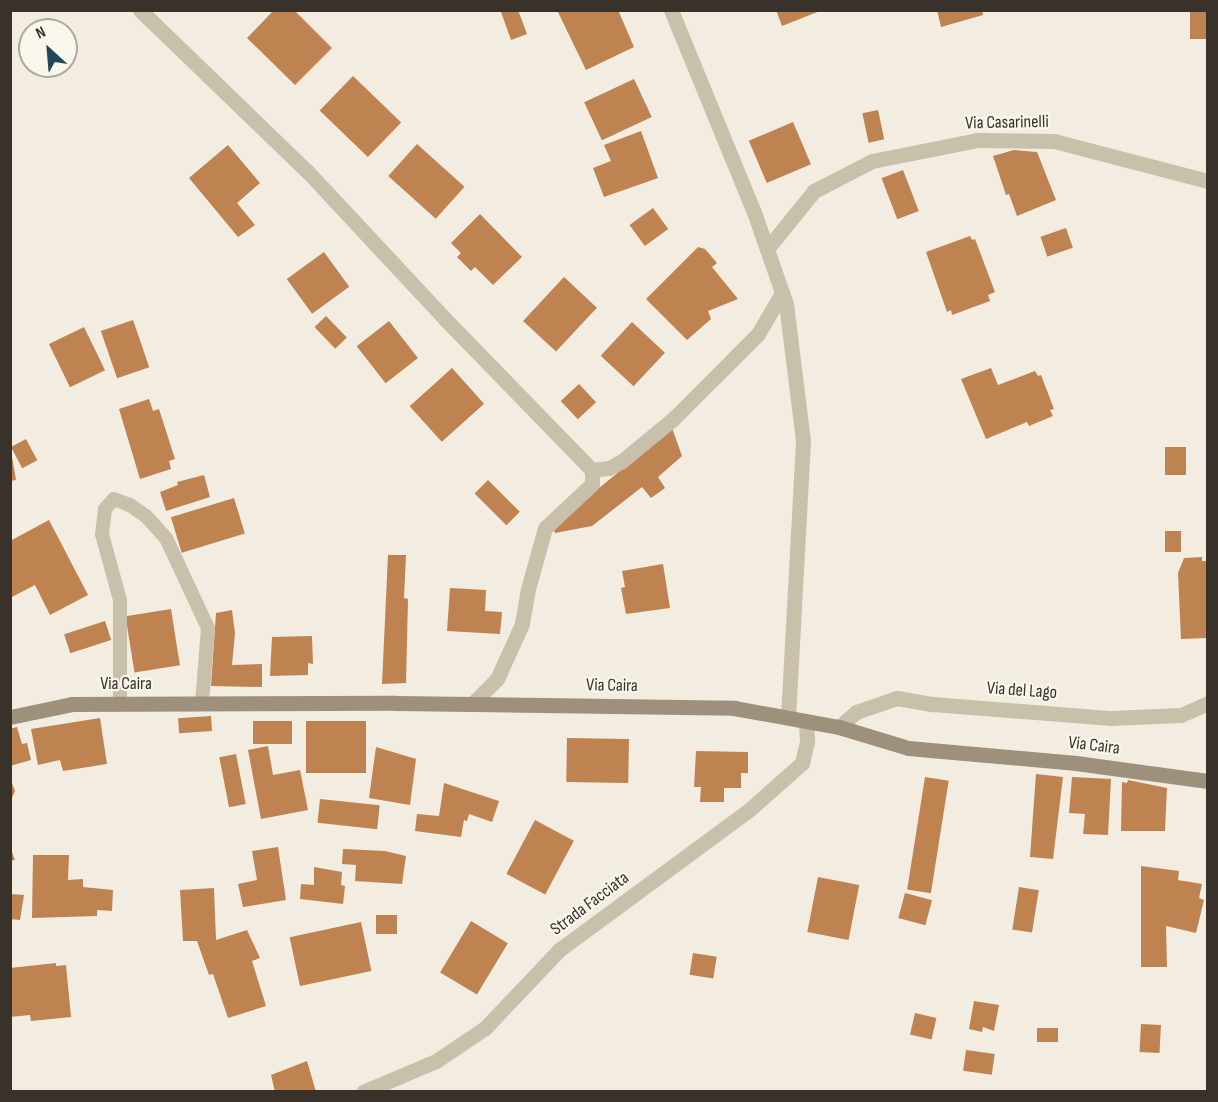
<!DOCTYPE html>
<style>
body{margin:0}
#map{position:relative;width:1218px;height:1102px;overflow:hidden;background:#f2ede0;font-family:"Sofia Sans Condensed",sans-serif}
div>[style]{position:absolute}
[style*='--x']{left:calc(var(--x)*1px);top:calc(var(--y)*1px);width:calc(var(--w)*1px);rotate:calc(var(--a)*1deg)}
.building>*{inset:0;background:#be8351;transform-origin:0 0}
.lane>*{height:14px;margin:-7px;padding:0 7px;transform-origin:7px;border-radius:7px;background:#c9c0ac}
.street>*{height:15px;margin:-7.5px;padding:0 7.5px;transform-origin:7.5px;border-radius:7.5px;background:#c9c0ac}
.secondary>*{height:15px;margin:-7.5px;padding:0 7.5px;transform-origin:7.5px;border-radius:7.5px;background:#9d907d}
span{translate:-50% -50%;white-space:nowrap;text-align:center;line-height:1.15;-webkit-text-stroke:4.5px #f9f6ec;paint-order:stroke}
.street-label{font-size:18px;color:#38322a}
.frame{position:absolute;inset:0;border:12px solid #38322a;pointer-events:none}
.north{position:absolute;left:18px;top:18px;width:60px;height:60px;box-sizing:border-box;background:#f9f6ec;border:2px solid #aca89e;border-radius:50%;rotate:334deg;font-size:16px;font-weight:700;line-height:24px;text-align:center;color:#38322a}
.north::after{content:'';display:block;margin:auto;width:21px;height:27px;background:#224857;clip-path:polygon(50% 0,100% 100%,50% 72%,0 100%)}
</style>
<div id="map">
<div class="building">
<div style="clip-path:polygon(274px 10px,294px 10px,332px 48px,295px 85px,247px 38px)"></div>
<div style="clip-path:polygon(505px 10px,518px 10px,527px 34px,511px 40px,501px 12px)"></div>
<div style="clip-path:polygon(557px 10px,618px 10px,634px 47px,586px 70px)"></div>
<div style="clip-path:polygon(776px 10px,820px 10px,820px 11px,782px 26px)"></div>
<div style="clip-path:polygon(937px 10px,982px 10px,983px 15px,941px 27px)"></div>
<div style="left:1190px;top:10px;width:18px;height:29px"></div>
<div style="left:353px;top:76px;width:67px;height:48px;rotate:44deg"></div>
<div style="left:634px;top:79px;width:42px;height:55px;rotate:65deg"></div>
<div style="left:878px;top:110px;width:30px;height:16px;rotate:78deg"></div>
<div style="left:793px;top:122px;width:46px;height:48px;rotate:67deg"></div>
<div style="clip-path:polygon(641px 131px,658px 178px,604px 197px,593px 168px,611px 161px,604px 145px)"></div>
<div style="left:417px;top:144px;width:64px;height:43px;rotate:42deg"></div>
<div style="clip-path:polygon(228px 145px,260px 183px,237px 203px,255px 225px,238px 237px,189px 178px)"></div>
<div style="clip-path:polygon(1014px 150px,1037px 152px,1056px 200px,1017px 216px,1009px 194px,1006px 195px,993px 156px)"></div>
<div style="left:903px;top:170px;width:44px;height:23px;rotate:69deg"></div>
<div style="left:653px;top:208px;width:26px;height:29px;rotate:54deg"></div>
<div style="clip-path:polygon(480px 214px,522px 257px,493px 285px,475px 267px,471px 271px,457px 257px,461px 253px,451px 243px)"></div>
<div style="left:1066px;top:228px;width:21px;height:27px;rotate:71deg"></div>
<div style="clip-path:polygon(970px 236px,972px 240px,975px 239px,995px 292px,988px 295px,990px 301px,952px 315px,951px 310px,947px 312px,926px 252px)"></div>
<div style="clip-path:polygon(698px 247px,705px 249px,717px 263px,712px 267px,738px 299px,708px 311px,711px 319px,687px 340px,646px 299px)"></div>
<div style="left:324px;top:252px;width:43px;height:46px;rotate:54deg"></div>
<div style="left:564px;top:277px;width:45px;height:60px;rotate:43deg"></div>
<div style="left:326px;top:316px;width:30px;height:16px;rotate:46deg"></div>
<div style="left:133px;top:320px;width:50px;height:34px;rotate:71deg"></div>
<div style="left:389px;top:321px;width:47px;height:41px;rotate:52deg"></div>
<div style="left:632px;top:322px;width:45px;height:46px;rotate:43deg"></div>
<div style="left:84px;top:327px;width:48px;height:39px;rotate:64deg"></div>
<div style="left:452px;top:368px;width:48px;height:57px;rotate:48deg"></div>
<div style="clip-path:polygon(991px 368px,998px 385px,1035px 371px,1038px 376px,1041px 375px,1054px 409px,1050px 410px,1053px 416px,1029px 426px,1027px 422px,986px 439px,961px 379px)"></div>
<div style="left:579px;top:384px;width:25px;height:25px;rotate:47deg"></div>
<div style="clip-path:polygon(149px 399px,153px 411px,159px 409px,175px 459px,169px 461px,171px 469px,140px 479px,119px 409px)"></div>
<div style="clip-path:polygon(672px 428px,682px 456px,658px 477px,665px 488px,651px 498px,642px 487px,592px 526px,555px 533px,554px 530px,576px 507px)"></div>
<div style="left:26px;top:439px;width:24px;height:17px;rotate:62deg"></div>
<div style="left:1165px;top:447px;width:21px;height:28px"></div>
<div style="clip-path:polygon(10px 457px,12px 457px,16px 480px,10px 481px)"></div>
<div style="clip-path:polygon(204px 475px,210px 497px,166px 511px,160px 492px,178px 485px,177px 482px)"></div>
<div style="left:488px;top:480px;width:45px;height:19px;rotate:45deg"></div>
<div style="left:234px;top:498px;width:37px;height:66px;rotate:73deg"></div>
<div style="clip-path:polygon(49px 520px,88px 595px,50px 615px,35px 585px,10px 598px,10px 541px)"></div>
<div style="left:1165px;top:531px;width:16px;height:21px"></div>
<div style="clip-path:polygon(388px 555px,406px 555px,404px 598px,408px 599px,406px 683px,382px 684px)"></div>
<div style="clip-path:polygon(1202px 557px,1202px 561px,1208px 561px,1208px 638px,1181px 639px,1178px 573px,1184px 558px)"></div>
<div style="clip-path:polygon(663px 564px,670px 608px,626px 614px,621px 588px,625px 587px,622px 571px)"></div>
<div style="clip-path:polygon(450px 588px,486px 590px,485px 611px,502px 612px,500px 634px,447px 631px)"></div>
<div style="left:171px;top:609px;width:57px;height:46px;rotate:81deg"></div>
<div style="clip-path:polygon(232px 610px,235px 633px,232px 665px,262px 664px,262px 687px,211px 686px,216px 613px)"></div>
<div style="left:105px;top:621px;width:20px;height:43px;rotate:72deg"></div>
<div style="clip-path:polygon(312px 636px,313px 664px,308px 663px,308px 675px,270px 676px,272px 637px)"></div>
<div style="left:211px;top:716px;width:15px;height:33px;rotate:86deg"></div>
<div style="clip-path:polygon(100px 718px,107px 764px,63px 771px,60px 760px,38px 765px,31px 729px)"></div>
<div style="left:253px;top:721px;width:39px;height:23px"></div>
<div style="left:306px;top:721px;width:60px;height:52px"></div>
<div style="clip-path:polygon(17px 727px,22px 744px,27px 743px,31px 760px,10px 766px,10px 729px)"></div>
<div style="left:567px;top:738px;width:62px;height:44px;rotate:1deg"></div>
<div style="clip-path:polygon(268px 746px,273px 775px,300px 770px,308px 810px,261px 819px,248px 750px)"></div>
<div style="clip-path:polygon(376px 747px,416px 759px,410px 805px,369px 798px)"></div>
<div style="clip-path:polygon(696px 751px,748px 752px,748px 773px,741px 773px,741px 788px,724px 788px,724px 802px,700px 802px,701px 787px,694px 787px)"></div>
<div style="left:236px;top:754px;width:51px;height:17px;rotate:79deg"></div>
<div style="clip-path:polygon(1036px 774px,1063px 777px,1053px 859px,1030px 857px)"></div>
<div style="left:925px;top:777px;width:24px;height:114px;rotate:9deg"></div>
<div style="clip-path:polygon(1072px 777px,1111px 779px,1108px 835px,1083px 834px,1085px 814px,1069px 813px)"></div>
<div style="clip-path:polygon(10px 778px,15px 791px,11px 800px,10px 800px)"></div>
<div style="clip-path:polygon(1128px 780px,1167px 788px,1165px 831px,1121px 831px,1122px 782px,1127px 783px)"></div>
<div style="clip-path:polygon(444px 783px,499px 801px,492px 822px,469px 814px,467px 821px,464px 820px,461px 837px,415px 831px,417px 814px,439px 816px)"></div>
<div style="left:320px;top:799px;width:60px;height:24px;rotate:6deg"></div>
<div style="left:535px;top:820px;width:44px;height:61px;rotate:28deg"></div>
<div style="clip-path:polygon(10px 847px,15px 860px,10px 861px)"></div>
<div style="clip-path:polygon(278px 847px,286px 900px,243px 907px,238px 884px,257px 880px,252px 851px)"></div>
<div style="clip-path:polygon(343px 849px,385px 851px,406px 856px,402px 884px,355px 881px,356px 865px,342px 864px)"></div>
<div style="clip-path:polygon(33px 855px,69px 855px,68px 880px,83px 879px,83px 887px,113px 890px,112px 911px,97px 910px,97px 916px,32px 918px)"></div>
<div style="clip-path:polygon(1141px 866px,1179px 871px,1178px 880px,1202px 884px,1199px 898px,1204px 900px,1196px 933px,1166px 926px,1167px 967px,1141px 967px)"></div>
<div style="clip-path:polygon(314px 867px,342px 872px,341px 885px,345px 886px,343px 904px,300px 899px,301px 884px,314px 885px)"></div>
<div style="left:818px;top:877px;width:42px;height:56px;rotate:11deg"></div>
<div style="left:1019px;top:887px;width:20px;height:43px;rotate:9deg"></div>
<div style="clip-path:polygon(214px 888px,216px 940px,247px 930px,260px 958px,252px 961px,266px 1006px,228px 1018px,213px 974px,209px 975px,197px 941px,183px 941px,180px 890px)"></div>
<div style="left:905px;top:893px;width:28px;height:26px;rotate:15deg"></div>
<div style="clip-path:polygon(10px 894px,24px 895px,20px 920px,10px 919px)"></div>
<div style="left:397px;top:915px;width:19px;height:21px;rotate:90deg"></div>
<div style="left:471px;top:921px;width:43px;height:60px;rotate:31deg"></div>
<div style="left:361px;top:922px;width:50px;height:73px;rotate:78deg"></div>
<div style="left:693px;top:953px;width:24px;height:22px;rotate:9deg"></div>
<div style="clip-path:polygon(56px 963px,56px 966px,66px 965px,71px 1017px,31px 1021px,30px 1015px,10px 1017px,10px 968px)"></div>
<div style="clip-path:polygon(974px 1001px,999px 1005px,994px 1031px,983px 1027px,982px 1032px,969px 1029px)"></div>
<div style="left:915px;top:1013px;width:22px;height:22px;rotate:13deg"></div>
<div style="left:1141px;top:1024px;width:20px;height:28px;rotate:3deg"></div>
<div style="left:1037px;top:1028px;width:21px;height:14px"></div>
<div style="left:966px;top:1050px;width:29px;height:21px;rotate:8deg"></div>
<div style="clip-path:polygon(307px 1061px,316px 1092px,275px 1092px,271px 1075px)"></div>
</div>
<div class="lane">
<div style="--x:120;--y:704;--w:104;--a:-90"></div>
<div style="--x:120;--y:600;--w:68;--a:-105.3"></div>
<div style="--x:102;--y:534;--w:25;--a:-83"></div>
<div style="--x:105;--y:509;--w:13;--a:-48"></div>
<div style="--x:114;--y:499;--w:17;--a:21"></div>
<div style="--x:130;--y:505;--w:19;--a:35"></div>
<div style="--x:146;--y:516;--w:30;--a:48"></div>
<div style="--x:166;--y:538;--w:99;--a:65"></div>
<div style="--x:208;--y:628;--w:75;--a:94.6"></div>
</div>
<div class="street">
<div style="--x:140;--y:10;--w:233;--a:44"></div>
<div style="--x:308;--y:172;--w:201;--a:47"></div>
<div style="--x:445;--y:319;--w:211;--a:45.8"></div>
<div style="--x:592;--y:470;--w:14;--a:90"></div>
<div style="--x:592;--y:484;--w:64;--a:136.9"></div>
<div style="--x:545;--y:528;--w:63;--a:105.6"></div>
<div style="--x:528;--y:589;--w:36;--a:100"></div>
<div style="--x:522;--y:624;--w:60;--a:114.4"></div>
<div style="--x:497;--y:679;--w:35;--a:135"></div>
<div style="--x:671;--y:10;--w:218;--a:67.7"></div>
<div style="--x:754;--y:212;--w:97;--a:70.8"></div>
<div style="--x:786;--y:304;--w:138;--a:82.9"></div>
<div style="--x:803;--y:441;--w:276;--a:93.1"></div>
<div style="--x:767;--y:249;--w:75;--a:-51"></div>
<div style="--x:814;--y:191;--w:65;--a:-27.3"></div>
<div style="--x:872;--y:161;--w:107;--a:-11.3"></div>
<div style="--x:977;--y:140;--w:77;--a:0.7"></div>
<div style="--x:1054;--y:141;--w:159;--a:14.6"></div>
<div style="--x:592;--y:470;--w:17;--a:-7"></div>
<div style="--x:609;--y:468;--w:15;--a:-28"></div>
<div style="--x:622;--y:461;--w:66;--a:-39.5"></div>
<div style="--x:673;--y:419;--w:120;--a:-45"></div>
<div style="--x:758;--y:334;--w:48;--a:-59.7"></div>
<div style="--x:839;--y:727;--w:23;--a:-41"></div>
<div style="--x:856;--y:712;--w:43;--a:-18.9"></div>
<div style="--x:897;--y:698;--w:36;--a:10"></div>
<div style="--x:932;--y:704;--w:180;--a:4.5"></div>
<div style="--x:1111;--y:718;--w:70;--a:-2.5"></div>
<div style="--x:1181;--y:715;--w:30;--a:-24"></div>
<div style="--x:363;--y:1092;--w:79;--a:-23"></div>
<div style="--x:436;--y:1061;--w:59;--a:-34"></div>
<div style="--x:485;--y:1028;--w:108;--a:-46.5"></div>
<div style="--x:559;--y:950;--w:236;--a:-36.4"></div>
<div style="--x:749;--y:810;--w:71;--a:-41.6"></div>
<div style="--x:802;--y:763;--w:23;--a:-77"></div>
<div style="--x:807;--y:741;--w:20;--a:-93"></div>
</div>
<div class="secondary">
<div style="--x:10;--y:717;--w:63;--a:-11.8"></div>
<div style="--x:72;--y:704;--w:324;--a:-0.2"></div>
<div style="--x:396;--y:703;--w:338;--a:0.8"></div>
<div style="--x:734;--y:708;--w:107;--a:10.3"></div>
<div style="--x:839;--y:727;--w:72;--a:16.9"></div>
<div style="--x:908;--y:748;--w:169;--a:5.1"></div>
<div style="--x:1076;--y:763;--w:133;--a:7.8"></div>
</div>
<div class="street-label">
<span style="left:1007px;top:123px;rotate:-1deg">Via Casarinelli</span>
<span style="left:126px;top:684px">Via Caira</span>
<span style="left:612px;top:686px;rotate:1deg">Via Caira</span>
<span style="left:1022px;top:691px;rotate:4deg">Via del Lago</span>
<span style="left:1094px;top:746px;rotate:7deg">Via Caira</span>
<span style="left:590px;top:904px;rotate:-37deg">Strada Facciata</span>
</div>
<div class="frame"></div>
<div class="north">N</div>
</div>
